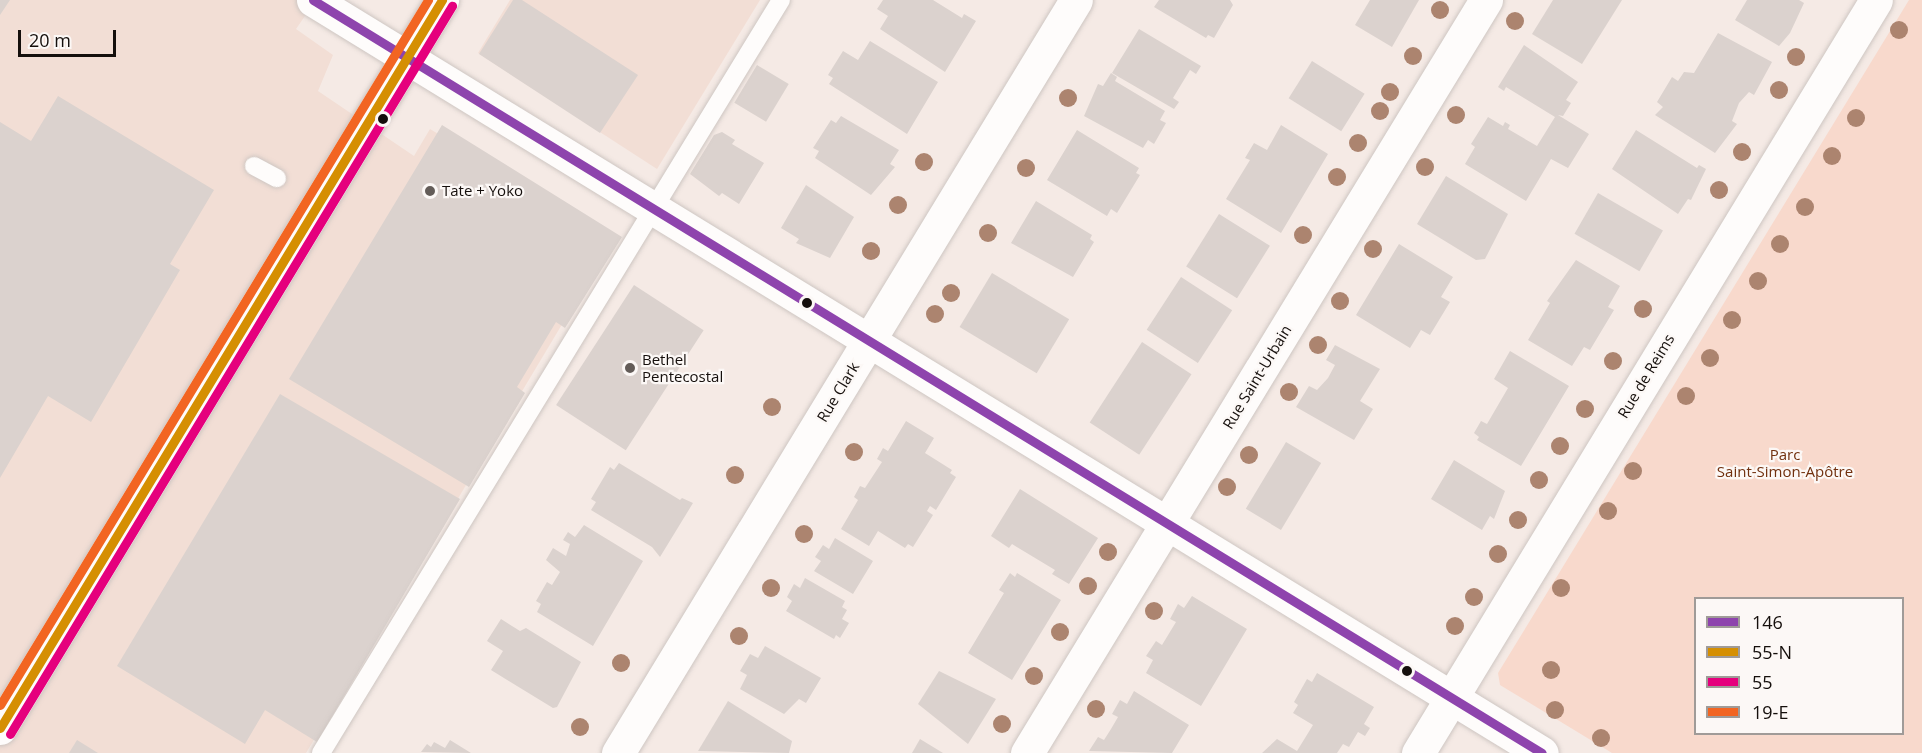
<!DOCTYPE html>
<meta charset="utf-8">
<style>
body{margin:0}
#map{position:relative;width:1922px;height:753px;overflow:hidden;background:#f5eae5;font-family:"Open Sans",sans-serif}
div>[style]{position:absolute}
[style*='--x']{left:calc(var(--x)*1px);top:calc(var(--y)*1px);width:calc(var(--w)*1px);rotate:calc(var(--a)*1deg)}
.built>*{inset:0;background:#f2ded5}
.green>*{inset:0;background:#f8d9cc}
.building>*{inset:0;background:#dbd2ce;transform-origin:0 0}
.roads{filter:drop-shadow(0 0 2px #cec6c2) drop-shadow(0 0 2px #cec6c2)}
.lane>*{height:18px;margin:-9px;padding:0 9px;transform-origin:9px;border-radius:9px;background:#fefcfb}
.street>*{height:33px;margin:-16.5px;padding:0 16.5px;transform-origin:16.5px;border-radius:16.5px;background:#fefcfb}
.secondary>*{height:33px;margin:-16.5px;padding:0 16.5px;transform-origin:16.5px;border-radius:16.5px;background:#fefcfb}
.bus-1>*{height:9px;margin:-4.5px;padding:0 4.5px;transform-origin:4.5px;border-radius:4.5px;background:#8e44ad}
.bus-2>*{height:9px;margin:-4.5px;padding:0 4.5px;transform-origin:4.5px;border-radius:4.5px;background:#d58f02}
.bus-3>*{height:9px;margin:-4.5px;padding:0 4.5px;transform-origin:4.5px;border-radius:4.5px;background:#e5007d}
.bus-4>*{height:9px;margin:-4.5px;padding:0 4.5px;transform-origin:4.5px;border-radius:4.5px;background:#f26522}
.trees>*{width:18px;height:18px;margin:-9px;border-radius:50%;background:#ac846f}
.dots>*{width:16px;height:16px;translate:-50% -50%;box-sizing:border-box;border:3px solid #fcf8f6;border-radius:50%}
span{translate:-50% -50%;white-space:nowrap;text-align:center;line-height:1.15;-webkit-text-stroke:4.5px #fcf8f6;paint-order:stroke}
.poi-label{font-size:15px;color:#150f0c}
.left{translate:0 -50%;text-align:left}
.street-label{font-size:15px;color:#150f0c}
.park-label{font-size:15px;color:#71300e}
.legend{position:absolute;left:1694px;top:597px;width:210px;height:138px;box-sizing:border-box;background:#fcf8f6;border:2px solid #a09b98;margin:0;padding:8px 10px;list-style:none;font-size:18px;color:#150f0c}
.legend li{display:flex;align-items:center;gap:12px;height:30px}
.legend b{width:30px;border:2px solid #a09b98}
.scale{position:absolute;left:18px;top:30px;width:98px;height:27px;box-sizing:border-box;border:3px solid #150f0c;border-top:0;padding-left:8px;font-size:18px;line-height:21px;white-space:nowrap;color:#150f0c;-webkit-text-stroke:4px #fcf8f6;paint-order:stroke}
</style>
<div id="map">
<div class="built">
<div style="clip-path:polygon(0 0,316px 0,296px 29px,333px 55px,318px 91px,414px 156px,430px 129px,613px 239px,306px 753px,0 753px)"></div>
<div style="clip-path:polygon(510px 0,760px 0,657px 169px,478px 53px)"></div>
</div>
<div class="green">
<div style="clip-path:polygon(evenodd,1909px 0,1922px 0,1922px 753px,1612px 753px,1500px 685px,1498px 673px,1909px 0,1902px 598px,1902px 734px,1696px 734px,1696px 598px,1902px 598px)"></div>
</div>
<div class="building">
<div style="clip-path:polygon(0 0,10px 0,0 15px)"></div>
<div style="clip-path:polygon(513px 0,522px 0,638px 75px,600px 133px,479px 54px)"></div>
<div style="clip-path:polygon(883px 0,933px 0,962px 18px,964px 14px,976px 21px,945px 72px,880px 29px,888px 16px,877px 9px)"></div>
<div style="clip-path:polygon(1159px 0,1230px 0,1233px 5px,1214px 38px,1208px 35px,1206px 38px,1154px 7px)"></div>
<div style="clip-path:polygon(1370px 0,1419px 0,1392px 47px,1355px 25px)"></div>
<div style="clip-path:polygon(1553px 0,1622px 0,1582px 64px,1532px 34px)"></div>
<div style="clip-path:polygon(1747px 0,1799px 0,1804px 3px,1790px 33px,1779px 46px,1735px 20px)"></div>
<div style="clip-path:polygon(1139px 29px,1201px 66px,1196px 74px,1190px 70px,1173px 98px,1179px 102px,1174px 109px,1112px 73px)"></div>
<div style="clip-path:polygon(1718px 33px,1772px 62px,1754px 95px,1749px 92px,1739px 103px,1732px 121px,1737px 124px,1715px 153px,1655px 115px,1663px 107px,1657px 102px,1672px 77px,1678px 81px,1684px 72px,1694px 73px)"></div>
<div style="clip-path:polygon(870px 41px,938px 82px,907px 134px,829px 84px,833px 78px,828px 75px,843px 51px,858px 60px)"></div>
<div style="clip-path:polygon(1524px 45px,1578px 82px,1566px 100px,1571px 103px,1563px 116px,1558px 115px,1589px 134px,1568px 168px,1551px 159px,1526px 201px,1465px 164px,1475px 147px,1471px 144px,1488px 117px,1503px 126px,1505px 122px,1510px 125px,1508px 129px,1537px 146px,1555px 117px,1506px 87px,1504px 91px,1498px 87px)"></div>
<div style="left:1312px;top:61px;width:62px;height:44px;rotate:32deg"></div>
<div style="left:757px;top:65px;width:37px;height:44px;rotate:31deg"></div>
<div style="clip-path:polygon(1111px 73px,1117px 77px,1115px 81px,1165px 111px,1160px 120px,1166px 123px,1154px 144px,1148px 140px,1143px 148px,1084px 116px,1098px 84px,1103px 86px)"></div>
<div style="clip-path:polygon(58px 96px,214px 190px,170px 264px,180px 270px,91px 422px,48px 396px,0 478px,0 122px,31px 141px)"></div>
<div style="clip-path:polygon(841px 116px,899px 150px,890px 164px,895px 167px,871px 195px,815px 158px,819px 151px,813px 148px,831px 120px,836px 123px)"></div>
<div style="clip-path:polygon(442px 125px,622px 237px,565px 328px,556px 322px,517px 387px,525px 393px,469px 487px,289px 379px)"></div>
<div style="clip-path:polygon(1281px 125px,1328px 154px,1281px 233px,1226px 199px,1250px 160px,1245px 158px,1254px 143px,1267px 150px)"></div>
<div style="clip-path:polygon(1077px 130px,1139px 168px,1136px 173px,1140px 175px,1117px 213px,1111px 209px,1107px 216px,1047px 180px)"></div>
<div style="clip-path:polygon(1636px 130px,1697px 168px,1699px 165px,1706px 169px,1691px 200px,1688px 199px,1678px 214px,1612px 169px)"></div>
<div style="clip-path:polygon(722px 132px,735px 140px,732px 144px,764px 163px,739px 204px,722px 193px,719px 196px,690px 174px,714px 135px)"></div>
<div style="clip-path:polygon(1446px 176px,1508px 214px,1485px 259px,1476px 260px,1417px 224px)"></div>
<div style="clip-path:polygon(806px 185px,854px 217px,830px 258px,796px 243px,799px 239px,781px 228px)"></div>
<div style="left:1598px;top:193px;width:75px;height:47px;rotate:30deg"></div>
<div style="clip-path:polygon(1036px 201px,1092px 235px,1090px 239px,1094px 242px,1073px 277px,1011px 243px)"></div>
<div style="left:1219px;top:214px;width:60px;height:62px;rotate:32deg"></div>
<div style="clip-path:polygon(1399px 244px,1453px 277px,1441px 297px,1450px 302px,1430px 335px,1421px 330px,1410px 348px,1356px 315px)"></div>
<div style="clip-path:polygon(1576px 260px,1620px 286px,1608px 307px,1614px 310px,1590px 350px,1584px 347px,1572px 366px,1528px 340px,1550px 303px,1547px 301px)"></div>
<div style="left:992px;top:273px;width:90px;height:63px;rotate:31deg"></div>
<div style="left:1181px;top:277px;width:61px;height:63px;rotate:33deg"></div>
<div style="left:634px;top:285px;width:83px;height:143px;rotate:33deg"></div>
<div style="left:1142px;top:342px;width:59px;height:96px;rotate:33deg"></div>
<div style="clip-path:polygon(1335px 345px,1380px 369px,1360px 401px,1373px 409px,1354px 440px,1296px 407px,1309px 386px,1317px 390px,1328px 378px,1335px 365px,1326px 360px)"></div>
<div style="clip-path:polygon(1510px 351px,1569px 386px,1521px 466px,1477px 440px,1479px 437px,1474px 433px,1481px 421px,1487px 424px,1508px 388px,1494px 379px)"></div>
<div style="clip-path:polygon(280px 394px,460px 499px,317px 742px,265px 710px,245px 744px,117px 666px)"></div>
<div style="clip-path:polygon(906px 421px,934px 438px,925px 453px,952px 470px,950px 473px,956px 477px,936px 510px,930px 506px,927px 511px,933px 515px,913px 547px,908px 544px,905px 548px,878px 531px,869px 546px,841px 529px,858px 500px,854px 497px,860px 486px,865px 488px,882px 462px,877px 459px,883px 448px,888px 451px)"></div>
<div style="left:1286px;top:442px;width:41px;height:78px;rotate:31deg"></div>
<div style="clip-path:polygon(1454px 460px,1505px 491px,1494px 519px,1490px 516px,1482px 530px,1431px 499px)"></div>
<div style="clip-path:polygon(619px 463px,680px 500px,682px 498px,693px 503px,660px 557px,652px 547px,591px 510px,596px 502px,591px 499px,610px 467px,614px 470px)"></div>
<div style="clip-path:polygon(1020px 489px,1098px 538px,1069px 584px,1052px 574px,1055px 570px,1012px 544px,1009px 548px,991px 536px)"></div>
<div style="clip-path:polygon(584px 525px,643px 561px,593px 646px,537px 612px,541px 604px,536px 601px,547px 582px,552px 585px,560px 572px,546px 560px,553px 548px,566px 556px,570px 544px,563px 540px,568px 532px,575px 537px)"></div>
<div style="clip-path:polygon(835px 538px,873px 561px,853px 594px,814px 571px,821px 561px,815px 557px,823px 545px,829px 549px)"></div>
<div style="clip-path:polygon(1010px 573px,1015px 577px,1017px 573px,1061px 600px,1012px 680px,968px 653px,1004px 593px,999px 590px)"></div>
<div style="clip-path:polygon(805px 578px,845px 601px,842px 607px,847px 610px,842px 619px,849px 623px,840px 638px,836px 635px,834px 639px,786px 611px,792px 601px,787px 597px,794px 584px,800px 588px)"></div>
<div style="clip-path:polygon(1192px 596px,1247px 629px,1201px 706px,1146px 673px,1153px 660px,1146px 656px,1156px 641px,1162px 645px,1176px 622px,1170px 619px,1178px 604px,1184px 608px)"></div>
<div style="clip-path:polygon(501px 619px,520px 631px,526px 628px,581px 662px,557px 707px,553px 708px,491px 670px,503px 651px,487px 641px)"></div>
<div style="clip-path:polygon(765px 646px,821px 678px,806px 703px,799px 699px,784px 714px,740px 689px,747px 675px,740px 671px,750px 654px,758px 658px)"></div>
<div style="clip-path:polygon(939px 671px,996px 699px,968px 744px,918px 704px)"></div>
<div style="clip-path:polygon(1317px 673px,1374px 707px,1364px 724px,1370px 728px,1365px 736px,1358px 732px,1349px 747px,1343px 744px,1337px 753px,1262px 753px,1277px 739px,1297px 751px,1313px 725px,1293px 713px,1298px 705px,1294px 702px,1307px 679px,1312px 682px)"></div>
<div style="clip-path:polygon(1134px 691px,1189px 725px,1172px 753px,1089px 751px,1098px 737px,1104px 740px,1111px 729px,1118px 717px,1112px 714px,1120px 700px,1127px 704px)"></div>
<div style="clip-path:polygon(728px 701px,792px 741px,789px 753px,698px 751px)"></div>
<div style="clip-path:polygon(920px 739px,943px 753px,912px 753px)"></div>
<div style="clip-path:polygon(77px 740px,98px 753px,69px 753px)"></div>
<div style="clip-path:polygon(450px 740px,471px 753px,421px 752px,427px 744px,431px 747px,434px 742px,445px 748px)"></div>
</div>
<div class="roads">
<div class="lane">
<div style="--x:254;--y:166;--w:26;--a:28"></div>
<div style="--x:321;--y:753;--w:882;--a:-58.58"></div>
</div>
<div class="street">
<div style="--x:313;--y:0;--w:1441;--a:31.5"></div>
<div style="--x:618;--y:753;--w:881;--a:-58.69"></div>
<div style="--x:1027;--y:753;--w:882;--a:-58.64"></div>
<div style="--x:1418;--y:753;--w:881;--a:-58.69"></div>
</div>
<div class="secondary">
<div style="--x:0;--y:728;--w:852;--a:-58.74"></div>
</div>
</div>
<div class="bus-1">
<div style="--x:313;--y:0;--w:1441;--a:31.5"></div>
</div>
<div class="bus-2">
<div style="--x:0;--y:728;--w:852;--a:-58.74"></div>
</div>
<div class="bus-3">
<div style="--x:10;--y:734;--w:852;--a:-58.74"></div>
</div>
<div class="bus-4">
<div style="--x:0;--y:705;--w:825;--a:-58.74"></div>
</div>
<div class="trees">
<div style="left:1440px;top:10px"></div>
<div style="left:1515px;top:21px"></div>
<div style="left:1899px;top:30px"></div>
<div style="left:1413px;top:56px"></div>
<div style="left:1796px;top:57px"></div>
<div style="left:1779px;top:90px"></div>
<div style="left:1390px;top:92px"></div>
<div style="left:1068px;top:98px"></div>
<div style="left:1380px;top:111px"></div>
<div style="left:1456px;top:115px"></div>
<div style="left:1856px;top:118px"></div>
<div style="left:1358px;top:143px"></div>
<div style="left:1742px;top:152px"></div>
<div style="left:1832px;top:156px"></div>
<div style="left:924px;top:162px"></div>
<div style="left:1425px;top:167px"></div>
<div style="left:1026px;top:168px"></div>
<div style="left:1337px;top:177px"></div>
<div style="left:1719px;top:190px"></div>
<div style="left:898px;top:205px"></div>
<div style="left:1805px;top:207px"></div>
<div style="left:988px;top:233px"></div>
<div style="left:1303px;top:235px"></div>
<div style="left:1780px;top:244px"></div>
<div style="left:1373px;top:249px"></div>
<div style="left:871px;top:251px"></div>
<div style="left:1758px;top:281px"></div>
<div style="left:951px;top:293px"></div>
<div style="left:1340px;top:301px"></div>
<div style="left:1643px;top:309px"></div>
<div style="left:935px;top:314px"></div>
<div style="left:1732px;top:320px"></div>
<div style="left:1318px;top:345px"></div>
<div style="left:1710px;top:358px"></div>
<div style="left:1613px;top:361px"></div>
<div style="left:1289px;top:392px"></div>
<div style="left:1686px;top:396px"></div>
<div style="left:772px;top:407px"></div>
<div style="left:1585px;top:409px"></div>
<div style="left:1560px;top:446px"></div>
<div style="left:854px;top:452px"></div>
<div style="left:1249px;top:455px"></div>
<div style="left:1633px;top:471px"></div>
<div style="left:735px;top:475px"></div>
<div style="left:1539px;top:480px"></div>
<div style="left:1227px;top:487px"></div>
<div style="left:1608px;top:511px"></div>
<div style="left:1518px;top:520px"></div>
<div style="left:804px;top:534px"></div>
<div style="left:1108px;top:552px"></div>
<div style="left:1498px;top:554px"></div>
<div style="left:1088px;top:586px"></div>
<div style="left:771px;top:588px"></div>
<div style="left:1561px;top:588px"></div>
<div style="left:1474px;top:597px"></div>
<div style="left:1154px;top:611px"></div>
<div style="left:1455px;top:626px"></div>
<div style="left:1060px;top:632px"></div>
<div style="left:739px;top:636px"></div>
<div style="left:621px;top:663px"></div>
<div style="left:1551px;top:670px"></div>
<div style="left:1034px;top:676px"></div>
<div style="left:1096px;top:709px"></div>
<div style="left:1555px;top:710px"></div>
<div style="left:1002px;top:724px"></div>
<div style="left:580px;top:727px"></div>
<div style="left:1601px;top:738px"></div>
</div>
<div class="dots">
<div style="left:383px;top:119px;background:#150f0c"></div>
<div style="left:430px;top:191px;background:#635c58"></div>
<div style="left:807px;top:303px;background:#150f0c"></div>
<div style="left:630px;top:368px;background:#635c58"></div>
<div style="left:1407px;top:671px;background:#150f0c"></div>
</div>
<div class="poi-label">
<span class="left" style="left:442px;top:191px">Tate + Yoko</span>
<span class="left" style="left:642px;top:368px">Bethel<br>Pentecostal</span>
</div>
<div class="street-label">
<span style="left:1646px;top:376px;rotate:-59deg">Rue de Reims</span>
<span style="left:1257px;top:377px;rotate:-59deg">Rue Saint-Urbain</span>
<span style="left:838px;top:392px;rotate:-59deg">Rue Clark</span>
</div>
<div class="park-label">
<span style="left:1785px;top:463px">Parc<br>Saint-Simon-Apôtre</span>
</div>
<ul class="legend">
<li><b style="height:8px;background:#8e44ad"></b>146</li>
<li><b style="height:8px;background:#d58f02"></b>55-N</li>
<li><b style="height:8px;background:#e5007d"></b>55</li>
<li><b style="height:8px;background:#f26522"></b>19-E</li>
</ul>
<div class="scale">20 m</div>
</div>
